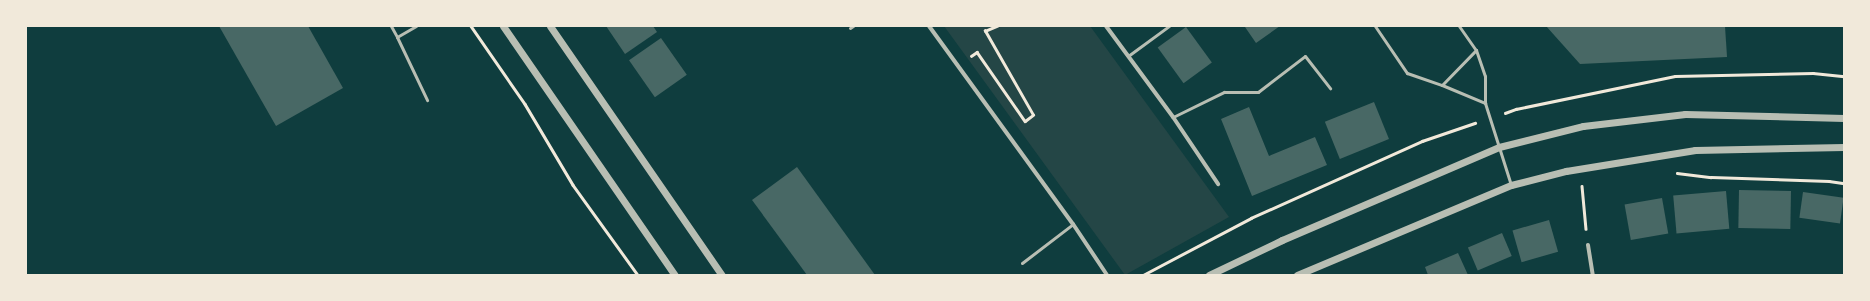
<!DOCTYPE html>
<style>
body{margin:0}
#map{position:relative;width:1870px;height:301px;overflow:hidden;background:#0f3d3e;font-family:Raleway,sans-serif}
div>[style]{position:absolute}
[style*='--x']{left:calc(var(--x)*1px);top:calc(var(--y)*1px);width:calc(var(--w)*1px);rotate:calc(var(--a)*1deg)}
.green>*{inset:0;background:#244646}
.building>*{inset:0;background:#486865;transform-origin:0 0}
.path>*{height:2.5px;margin:-1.25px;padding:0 1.25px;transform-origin:1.25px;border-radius:1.25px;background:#f1e9da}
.service>*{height:3px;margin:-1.5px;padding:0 1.5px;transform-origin:1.5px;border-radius:1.5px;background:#b8beb3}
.minor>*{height:4px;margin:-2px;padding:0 2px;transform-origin:2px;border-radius:2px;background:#b8beb3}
.tertiary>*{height:7px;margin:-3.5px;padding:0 3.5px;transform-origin:3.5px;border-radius:3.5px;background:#b8beb3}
span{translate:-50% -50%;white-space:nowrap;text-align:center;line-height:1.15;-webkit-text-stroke:3px #f1e9da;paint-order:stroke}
.frame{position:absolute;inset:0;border:27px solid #f1e9da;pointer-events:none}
</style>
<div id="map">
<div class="green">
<div style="clip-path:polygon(944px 26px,1090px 26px,1229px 217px,1125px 275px)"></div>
</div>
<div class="building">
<div style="clip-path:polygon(219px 26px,308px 26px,343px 88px,276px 126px)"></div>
<div style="clip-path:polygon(606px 26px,653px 26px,657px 32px,625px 54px)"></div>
<div style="clip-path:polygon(1246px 26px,1280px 26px,1256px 43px,1245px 27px)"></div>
<div style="clip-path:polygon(1546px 26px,1725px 26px,1727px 57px,1580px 64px)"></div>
<div style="left:1186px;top:27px;width:44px;height:35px;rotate:54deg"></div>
<div style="left:661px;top:38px;width:45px;height:39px;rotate:55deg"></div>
<div style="left:1374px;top:102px;width:40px;height:53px;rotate:68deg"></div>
<div style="clip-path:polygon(1249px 107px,1269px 156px,1315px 137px,1327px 165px,1252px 196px,1221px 119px)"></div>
<div style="clip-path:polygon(797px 167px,875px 275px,807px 275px,752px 200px)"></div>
<div style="left:1739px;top:190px;width:52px;height:38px;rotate:1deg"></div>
<div style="left:1726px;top:191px;width:38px;height:53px;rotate:85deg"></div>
<div style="left:1803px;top:192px;width:41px;height:26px;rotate:8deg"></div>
<div style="left:1662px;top:198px;width:36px;height:38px;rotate:80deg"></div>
<div style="left:1549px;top:220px;width:33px;height:38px;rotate:74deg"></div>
<div style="left:1502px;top:233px;width:25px;height:37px;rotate:67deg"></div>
<div style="clip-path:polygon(1458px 253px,1468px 275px,1428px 275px,1425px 267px)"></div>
</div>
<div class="path">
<div style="--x:471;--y:26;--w:95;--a:55.3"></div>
<div style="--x:525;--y:104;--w:94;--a:59.3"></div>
<div style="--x:573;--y:185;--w:111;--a:54.2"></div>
<div style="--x:971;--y:56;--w:7;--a:-34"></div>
<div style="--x:977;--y:52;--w:84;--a:55.2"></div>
<div style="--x:1025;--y:121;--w:10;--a:-37"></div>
<div style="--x:1033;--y:115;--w:97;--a:-119.7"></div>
<div style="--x:985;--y:31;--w:13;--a:-23"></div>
<div style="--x:1505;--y:113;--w:12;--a:-20"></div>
<div style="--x:1516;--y:109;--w:162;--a:-11.7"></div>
<div style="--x:1675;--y:76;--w:138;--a:-1.2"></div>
<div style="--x:1813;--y:73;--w:31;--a:6"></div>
<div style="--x:1677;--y:173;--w:34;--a:7"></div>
<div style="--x:1711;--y:177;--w:118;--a:1.9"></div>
<div style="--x:1829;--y:181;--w:15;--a:8"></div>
<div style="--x:1582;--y:186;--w:43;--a:84.7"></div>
<div style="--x:1143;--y:275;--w:122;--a:-27.8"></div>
<div style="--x:1251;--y:218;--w:188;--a:-24.2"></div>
<div style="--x:1422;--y:141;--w:56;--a:-18.8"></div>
</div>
<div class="service">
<div style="--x:391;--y:26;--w:13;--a:61"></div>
<div style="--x:416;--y:26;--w:22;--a:150"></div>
<div style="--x:397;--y:37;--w:70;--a:64.5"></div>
<div style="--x:1375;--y:26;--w:57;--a:55.8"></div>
<div style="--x:1407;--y:73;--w:37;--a:19"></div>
<div style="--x:1442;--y:85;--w:47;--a:22.7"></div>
<div style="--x:1459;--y:26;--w:29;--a:55"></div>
<div style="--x:1476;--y:50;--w:28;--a:71"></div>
<div style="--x:1485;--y:76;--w:27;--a:90"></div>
<div style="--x:1485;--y:103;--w:86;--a:72.4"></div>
<div style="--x:850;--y:28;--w:4;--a:-34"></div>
<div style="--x:1128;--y:56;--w:51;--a:-36.2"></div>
<div style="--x:1442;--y:85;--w:49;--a:-45.8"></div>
<div style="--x:1173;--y:117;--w:57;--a:-26.1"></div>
<div style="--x:1224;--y:92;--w:34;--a:0"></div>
<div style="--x:1258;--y:92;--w:59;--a:-37.5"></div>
<div style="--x:1305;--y:56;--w:41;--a:52"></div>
<div style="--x:1022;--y:263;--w:64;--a:-37.4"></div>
</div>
<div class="minor">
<div style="--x:929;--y:26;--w:245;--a:54"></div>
<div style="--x:1073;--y:224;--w:61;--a:56.3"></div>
<div style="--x:1106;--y:26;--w:113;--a:53.6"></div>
<div style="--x:1173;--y:117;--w:81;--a:56.1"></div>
<div style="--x:1588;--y:245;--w:30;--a:81"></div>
</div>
<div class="tertiary">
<div style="--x:503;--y:26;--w:303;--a:55.4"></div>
<div style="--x:550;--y:26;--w:303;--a:55.4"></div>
<div style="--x:1209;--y:275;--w:81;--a:-25.6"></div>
<div style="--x:1282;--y:240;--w:236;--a:-23.2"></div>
<div style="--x:1499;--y:147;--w:87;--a:-14"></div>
<div style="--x:1583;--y:126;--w:103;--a:-6.7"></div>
<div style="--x:1685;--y:114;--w:159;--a:1.4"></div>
<div style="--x:1297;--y:275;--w:232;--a:-22.8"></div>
<div style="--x:1511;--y:185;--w:57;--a:-14.3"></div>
<div style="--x:1566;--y:171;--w:131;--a:-9.2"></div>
<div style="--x:1695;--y:150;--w:149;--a:-1.2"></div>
</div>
<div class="frame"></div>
</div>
